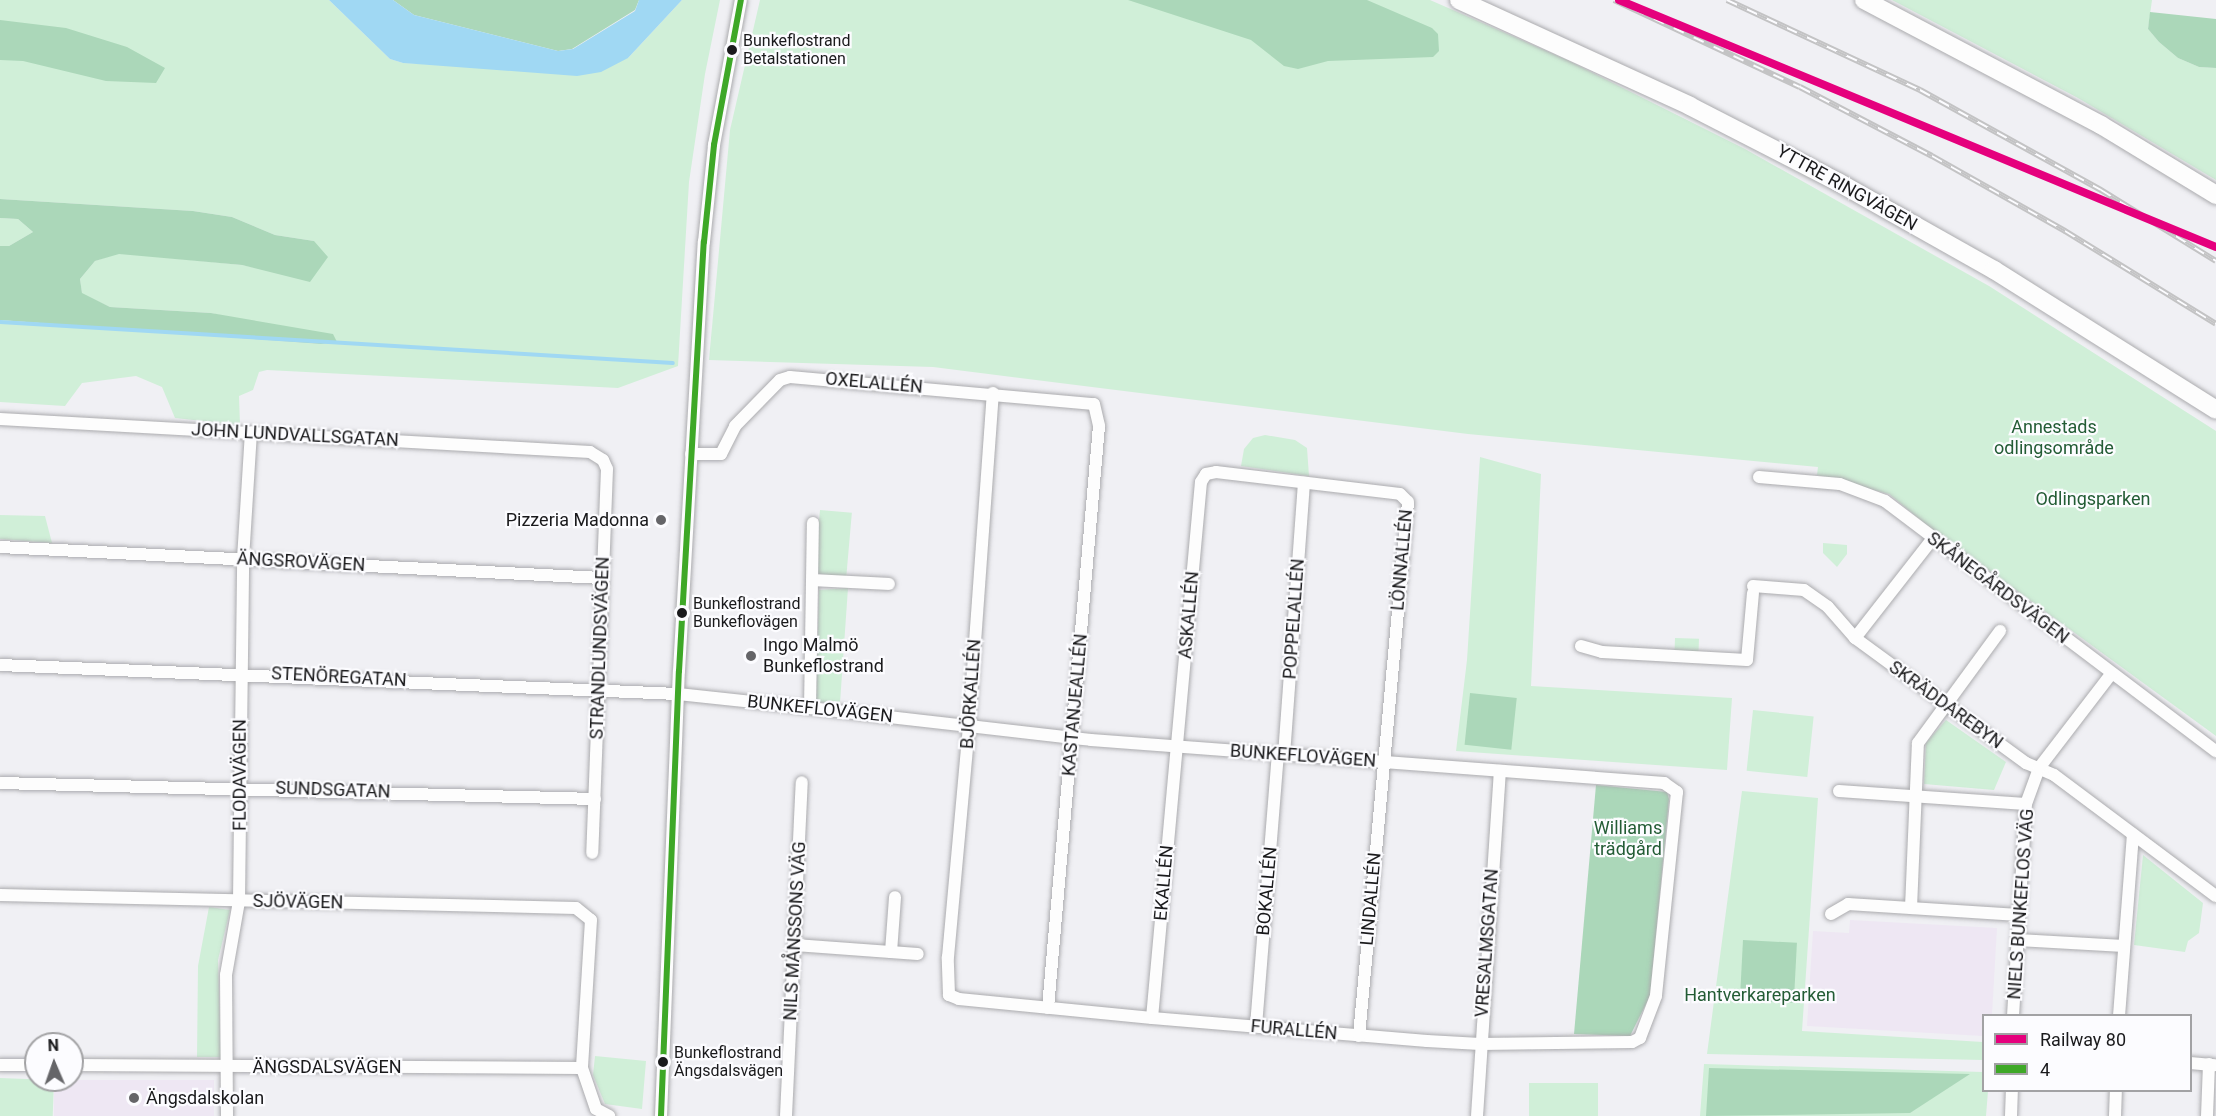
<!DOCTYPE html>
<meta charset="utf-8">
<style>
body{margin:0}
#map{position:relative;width:2216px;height:1116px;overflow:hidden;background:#f0f0f4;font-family:Roboto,sans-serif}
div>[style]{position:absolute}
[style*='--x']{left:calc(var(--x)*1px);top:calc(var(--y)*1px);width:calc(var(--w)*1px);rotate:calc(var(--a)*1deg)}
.education>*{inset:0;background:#eee7f3;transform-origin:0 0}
.green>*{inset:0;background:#d0efd8;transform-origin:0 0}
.forest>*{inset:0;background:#abd7b9;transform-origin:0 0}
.water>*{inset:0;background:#a0d8f3}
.stream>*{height:4px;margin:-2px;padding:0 2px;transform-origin:2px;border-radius:2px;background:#a0d8f3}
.roads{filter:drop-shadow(0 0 2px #ababae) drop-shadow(0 0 2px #ababae)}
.minor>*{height:12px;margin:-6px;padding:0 6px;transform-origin:6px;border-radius:6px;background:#fdfdfd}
.highway>*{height:18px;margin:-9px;padding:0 9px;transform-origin:9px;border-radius:9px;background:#fdfdfd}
.rail>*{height:6px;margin-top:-3px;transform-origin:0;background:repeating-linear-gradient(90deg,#fcfcff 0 11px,#c3c3c4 0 22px);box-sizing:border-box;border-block:2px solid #c3c3c4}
.bus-1>*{height:6px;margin:-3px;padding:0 3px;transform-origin:3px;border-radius:3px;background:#3ea827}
.rail-1>*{height:8px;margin:-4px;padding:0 4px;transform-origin:4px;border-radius:4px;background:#e5007d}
.dots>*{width:16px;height:16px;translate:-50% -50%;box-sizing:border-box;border:3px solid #fcfcff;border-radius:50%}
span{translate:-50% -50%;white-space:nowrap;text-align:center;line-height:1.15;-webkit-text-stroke:4.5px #fcfcff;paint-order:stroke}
.bus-label{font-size:16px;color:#1a1a1c}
.left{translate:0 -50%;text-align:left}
.street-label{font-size:18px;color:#1a1a1c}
.park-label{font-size:18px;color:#235c35}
.poi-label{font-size:18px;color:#1a1a1c}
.right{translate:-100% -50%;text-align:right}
.legend{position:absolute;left:1982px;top:1014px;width:210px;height:78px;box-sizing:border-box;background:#fcfcff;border:2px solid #a2a2a4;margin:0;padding:8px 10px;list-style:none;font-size:18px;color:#1a1a1c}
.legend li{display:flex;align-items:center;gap:12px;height:30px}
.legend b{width:30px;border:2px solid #a2a2a4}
.north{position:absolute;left:24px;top:1032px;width:60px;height:60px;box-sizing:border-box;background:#fcfcff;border:2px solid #a2a2a4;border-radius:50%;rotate:358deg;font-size:16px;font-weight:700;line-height:24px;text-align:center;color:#1a1a1c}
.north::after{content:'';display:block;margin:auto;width:21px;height:27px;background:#656568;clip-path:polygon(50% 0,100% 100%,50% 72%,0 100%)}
</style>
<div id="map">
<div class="education">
<div style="clip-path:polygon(1850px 920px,1997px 928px,1992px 1015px,1984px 1016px,1983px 1036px,1807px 1026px,1813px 931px,1849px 933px)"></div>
<div style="left:54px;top:1080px;width:160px;height:36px"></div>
</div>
<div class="green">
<div style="clip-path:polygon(0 0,329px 0,390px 59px,403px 63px,458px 65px,628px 58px,682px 0,720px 0,705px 74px,689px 182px,678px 366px,618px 388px,267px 370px,259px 372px,253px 390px,239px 396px,240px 425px,175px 418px,162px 387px,136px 376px,82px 383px,65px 406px,0 402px,0 320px,321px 344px,336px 342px,211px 313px,110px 307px,82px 294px,80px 279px,95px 261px,119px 253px,242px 265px,276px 272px,314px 241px,275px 235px,232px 217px,193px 211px,0 199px)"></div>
<div style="clip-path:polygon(760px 0,1430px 0,1567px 60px,1745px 149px,1989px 286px,2216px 431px,2216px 736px,1928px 526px,1889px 494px,1817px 475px,1818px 467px,1468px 434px,933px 367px,709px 360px,730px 130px)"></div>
<div style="clip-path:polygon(1892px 0,2152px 0,2148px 29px,2159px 42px,2178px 58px,2199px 67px,2216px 68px,2216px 180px,2078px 98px)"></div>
<div style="clip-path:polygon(0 218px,18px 219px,33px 232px,9px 246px,0 246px)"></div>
<div style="clip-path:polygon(1265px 435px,1295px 440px,1307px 448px,1309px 476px,1241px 466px,1244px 449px,1253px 438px)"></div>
<div style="clip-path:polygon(1480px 457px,1541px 474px,1531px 686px,1732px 698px,1727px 770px,1456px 751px,1467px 660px)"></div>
<div style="left:820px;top:510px;width:32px;height:64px;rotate:5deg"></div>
<div style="clip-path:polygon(0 515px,45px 516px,52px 543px,0 539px)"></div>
<div style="clip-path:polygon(1823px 543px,1847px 545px,1847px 554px,1837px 567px,1823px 553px)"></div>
<div style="clip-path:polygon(848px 588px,840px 703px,816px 702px,819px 590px)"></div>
<div style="left:1675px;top:638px;width:24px;height:13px;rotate:2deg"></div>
<div style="left:1753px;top:710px;width:61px;height:61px;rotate:6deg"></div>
<div style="clip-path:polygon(1946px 720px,2006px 762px,1994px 790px,1924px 784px,1926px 743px)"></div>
<div style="clip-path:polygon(1742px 791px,1818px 798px,1802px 1031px,1983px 1042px,1983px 1060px,1707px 1054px)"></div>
<div style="clip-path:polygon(2143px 855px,2203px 903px,2199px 933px,2188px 941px,2185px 952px,2134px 945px)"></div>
<div style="clip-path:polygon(209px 907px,230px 910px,218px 960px,221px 1057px,197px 1057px,198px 966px)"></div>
<div style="clip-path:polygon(595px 1056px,646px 1061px,642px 1109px,605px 1104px,593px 1075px)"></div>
<div style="clip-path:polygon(1704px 1064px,1983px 1072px,1984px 1090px,1988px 1091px,1986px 1116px,1700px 1116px)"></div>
<div style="left:0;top:1078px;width:54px;height:38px;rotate:2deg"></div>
<div style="left:1529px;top:1083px;width:69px;height:33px"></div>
</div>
<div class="forest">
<div style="clip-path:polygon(393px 0,639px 0,635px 10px,572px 49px,558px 51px,414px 15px)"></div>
<div style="clip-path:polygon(1128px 0,1367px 0,1432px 28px,1438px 34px,1439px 51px,1433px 57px,1328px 61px,1298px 69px,1284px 66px,1251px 40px)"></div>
<div style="clip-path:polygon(2150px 12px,2216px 19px,2216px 68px,2199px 67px,2178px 58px,2159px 42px,2148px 29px)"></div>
<div style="clip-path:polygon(0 20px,66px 28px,127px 47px,165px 68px,156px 83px,106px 81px,23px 61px,0 60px)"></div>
<div style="clip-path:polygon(0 199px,193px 211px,232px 217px,275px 235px,314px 241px,328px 257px,310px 282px,242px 265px,119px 254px,95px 261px,80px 279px,82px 293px,110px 307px,211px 313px,333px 334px,337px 342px,321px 344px,0 320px,0 246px,9px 246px,33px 232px,18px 219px,0 218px)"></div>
<div style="left:1470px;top:693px;width:47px;height:52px;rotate:6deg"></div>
<div style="clip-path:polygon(1596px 785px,1667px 792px,1669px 799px,1650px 996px,1630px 1036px,1574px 1034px)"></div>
<div style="left:1743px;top:940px;width:54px;height:60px;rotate:3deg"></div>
<div style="clip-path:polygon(1709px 1068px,1970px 1074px,1910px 1113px,1706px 1116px)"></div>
</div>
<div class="water">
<div style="clip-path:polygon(329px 0,393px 0,414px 15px,558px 51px,573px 49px,635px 11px,639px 0,682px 0,628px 58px,601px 72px,577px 76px,403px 63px,390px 59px)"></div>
</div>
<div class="stream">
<div style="--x:0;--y:322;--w:674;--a:3.49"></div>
</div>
<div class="roads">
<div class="minor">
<div style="--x:0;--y:419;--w:591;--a:3.2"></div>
<div style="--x:590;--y:452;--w:15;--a:32"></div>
<div style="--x:603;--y:460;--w:10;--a:66"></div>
<div style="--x:607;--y:469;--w:384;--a:92.2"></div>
<div style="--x:691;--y:454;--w:30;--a:0"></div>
<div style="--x:721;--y:454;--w:31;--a:-63"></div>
<div style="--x:735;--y:426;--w:64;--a:-45.6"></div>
<div style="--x:780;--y:380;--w:10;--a:-17"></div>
<div style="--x:790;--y:377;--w:305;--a:5.1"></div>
<div style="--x:1094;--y:404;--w:23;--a:77"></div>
<div style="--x:1099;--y:426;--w:584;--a:95.01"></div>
<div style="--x:1759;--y:477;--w:81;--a:4.9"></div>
<div style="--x:1840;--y:484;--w:48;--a:20.7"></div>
<div style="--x:1885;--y:501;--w:415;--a:37.1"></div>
<div style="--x:0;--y:547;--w:603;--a:2.95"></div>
<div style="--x:813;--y:580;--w:76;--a:3"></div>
<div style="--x:1753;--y:586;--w:51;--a:4.5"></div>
<div style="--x:1804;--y:590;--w:29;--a:35"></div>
<div style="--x:1828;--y:607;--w:41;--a:48.9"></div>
<div style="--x:1855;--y:638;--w:212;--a:36.2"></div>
<div style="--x:2026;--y:763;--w:30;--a:23"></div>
<div style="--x:2054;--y:775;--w:202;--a:36.8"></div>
<div style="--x:1855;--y:638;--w:127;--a:-52"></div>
<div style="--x:1581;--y:646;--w:22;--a:16"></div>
<div style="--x:1602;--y:652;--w:145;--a:3.2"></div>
<div style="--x:1747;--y:660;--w:67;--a:-84.9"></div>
<div style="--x:0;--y:665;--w:679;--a:2.45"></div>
<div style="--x:678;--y:694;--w:133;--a:6.1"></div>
<div style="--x:810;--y:708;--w:160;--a:6.5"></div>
<div style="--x:969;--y:726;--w:105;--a:6.6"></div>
<div style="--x:1073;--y:738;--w:18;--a:6"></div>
<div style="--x:1091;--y:740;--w:575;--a:4.29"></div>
<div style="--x:1664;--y:783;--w:16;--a:35"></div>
<div style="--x:1677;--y:792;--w:205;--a:95.9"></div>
<div style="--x:1656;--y:996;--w:45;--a:110.9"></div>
<div style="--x:1640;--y:1038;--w:9;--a:153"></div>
<div style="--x:1632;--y:1042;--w:152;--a:179.2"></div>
<div style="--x:1480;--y:1044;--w:53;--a:-176.8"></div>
<div style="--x:1427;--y:1041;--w:276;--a:-175.2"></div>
<div style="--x:1152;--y:1018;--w:194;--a:-174.4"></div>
<div style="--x:959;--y:999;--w:11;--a:-158"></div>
<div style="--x:949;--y:995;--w:38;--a:-92"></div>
<div style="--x:948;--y:957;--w:232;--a:-84.8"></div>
<div style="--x:969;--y:726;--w:334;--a:-85.9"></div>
<div style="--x:810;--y:708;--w:185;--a:-89.1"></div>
<div style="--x:1284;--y:755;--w:273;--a:-85.8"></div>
<div style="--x:0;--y:783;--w:595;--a:1.54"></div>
<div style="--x:1839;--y:791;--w:187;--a:4"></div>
<div style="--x:0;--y:895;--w:576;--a:1.29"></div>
<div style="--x:576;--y:908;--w:19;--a:39"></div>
<div style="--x:591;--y:920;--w:148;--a:93.5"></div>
<div style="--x:582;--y:1068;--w:43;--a:71.1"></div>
<div style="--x:596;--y:1109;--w:15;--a:28"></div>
<div style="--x:1911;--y:908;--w:165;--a:-87.6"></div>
<div style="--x:1918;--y:743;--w:139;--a:-53.8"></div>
<div style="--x:1831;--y:914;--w:20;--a:-30"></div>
<div style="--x:1848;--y:904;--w:171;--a:3.7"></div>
<div style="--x:2018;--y:940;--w:106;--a:3.2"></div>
<div style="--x:795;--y:945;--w:123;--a:4.2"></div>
<div style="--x:891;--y:952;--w:55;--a:-85.8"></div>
<div style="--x:2013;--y:1016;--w:212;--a:-86.5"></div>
<div style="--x:2026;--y:804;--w:38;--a:-70"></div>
<div style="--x:2039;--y:768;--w:118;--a:-52.5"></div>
<div style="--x:2119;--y:1016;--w:182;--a:-85.6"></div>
<div style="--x:1152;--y:1018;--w:538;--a:-84.78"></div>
<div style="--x:1201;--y:482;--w:9;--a:-58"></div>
<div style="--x:1206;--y:474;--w:10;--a:-11"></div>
<div style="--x:1216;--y:472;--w:185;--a:6.8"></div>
<div style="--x:1400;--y:494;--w:11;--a:45"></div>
<div style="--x:1408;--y:502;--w:536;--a:95.24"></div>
<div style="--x:1256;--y:1026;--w:272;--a:-85.4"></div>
<div style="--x:2190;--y:1063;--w:25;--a:5"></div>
<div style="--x:0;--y:1065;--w:36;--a:0"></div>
<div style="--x:72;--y:1065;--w:510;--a:0.34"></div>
<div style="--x:227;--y:1116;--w:141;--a:-90.4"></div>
<div style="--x:226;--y:975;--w:75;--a:-80"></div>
<div style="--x:239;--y:901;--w:342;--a:-89.3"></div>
<div style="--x:243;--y:559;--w:127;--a:-86.4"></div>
<div style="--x:661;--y:1116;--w:445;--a:-87.7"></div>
<div style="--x:679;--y:671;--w:430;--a:-86.7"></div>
<div style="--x:704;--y:242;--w:98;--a:-84.1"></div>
<div style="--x:714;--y:145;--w:147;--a:-79.5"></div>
<div style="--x:786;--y:1116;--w:334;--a:-87.3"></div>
<div style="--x:1477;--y:1116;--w:346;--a:-86.2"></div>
<div style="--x:2011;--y:1116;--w:26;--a:-88"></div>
<div style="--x:2115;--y:1116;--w:26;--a:-88"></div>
<div style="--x:2207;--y:1116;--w:52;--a:-87.8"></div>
</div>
<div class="highway">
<div style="--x:1459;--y:0;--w:254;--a:24.6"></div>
<div style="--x:1690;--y:106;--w:166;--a:27.2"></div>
<div style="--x:1838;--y:182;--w:179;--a:29.4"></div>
<div style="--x:1994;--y:270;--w:262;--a:32.2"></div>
<div style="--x:1864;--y:0;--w:268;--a:27.8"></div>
<div style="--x:2101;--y:125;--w:135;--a:31.3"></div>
</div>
</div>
<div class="rail">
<div style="--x:1614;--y:0;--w:205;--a:25.1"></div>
<div style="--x:1800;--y:87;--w:149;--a:27.6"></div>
<div style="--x:1932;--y:156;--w:153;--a:29.4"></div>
<div style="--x:2065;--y:231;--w:177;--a:31.6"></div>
<div style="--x:1727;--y:0;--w:213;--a:25"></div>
<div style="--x:1920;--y:90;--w:207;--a:28.9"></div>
<div style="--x:2101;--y:190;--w:135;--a:31.7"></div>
</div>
<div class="bus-1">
<div style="--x:661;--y:1116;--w:445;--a:-87.7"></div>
<div style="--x:679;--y:671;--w:430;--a:-86.7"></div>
<div style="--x:704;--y:242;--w:98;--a:-84.1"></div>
<div style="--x:714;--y:145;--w:147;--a:-79.5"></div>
</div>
<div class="rail-1">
<div style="--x:1619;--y:0;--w:646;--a:22.48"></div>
</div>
<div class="dots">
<div style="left:732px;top:50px;background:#1a1a1c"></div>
<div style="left:661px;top:520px;background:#656568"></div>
<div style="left:682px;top:613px;background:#1a1a1c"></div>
<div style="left:751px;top:656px;background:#656568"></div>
<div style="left:663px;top:1062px;background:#1a1a1c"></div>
<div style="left:134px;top:1098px;background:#656568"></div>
</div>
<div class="bus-label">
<span class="left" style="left:743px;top:50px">Bunkeflostrand<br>Betalstationen</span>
<span class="left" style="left:693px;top:613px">Bunkeflostrand<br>Bunkeflovägen</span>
<span class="left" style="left:674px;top:1062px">Bunkeflostrand<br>Ängsdalsvägen</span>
</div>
<div class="street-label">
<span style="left:1847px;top:188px;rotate:29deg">YTTRE RINGVÄGEN</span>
<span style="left:874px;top:383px;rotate:5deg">OXELALLÉN</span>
<span style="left:295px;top:435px;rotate:3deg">JOHN LUNDVALLSGATAN</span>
<span style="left:1402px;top:560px;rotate:-85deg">LÖNNALLÉN</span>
<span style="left:301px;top:562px;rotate:3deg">ÄNGSROVÄGEN</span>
<span style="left:1998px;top:588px;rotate:37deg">SKÅNEGÅRDSVÄGEN</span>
<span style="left:1189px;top:615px;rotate:-85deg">ASKALLÉN</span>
<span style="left:1294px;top:619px;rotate:-86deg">POPPELALLÉN</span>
<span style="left:600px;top:648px;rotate:-88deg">STRANDLUNDSVÄGEN</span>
<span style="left:339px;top:677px;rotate:3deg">STENÖREGATAN</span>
<span style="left:971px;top:694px;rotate:-86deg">BJÖRKALLÉN</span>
<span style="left:1075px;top:705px;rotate:-85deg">KASTANJEALLÉN</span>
<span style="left:1946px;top:705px;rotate:36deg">SKRÄDDAREBYN</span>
<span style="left:820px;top:709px;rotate:6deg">BUNKEFLOVÄGEN</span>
<span style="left:1303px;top:756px;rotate:4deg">BUNKEFLOVÄGEN</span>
<span style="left:240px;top:775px;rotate:-90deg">FLODAVÄGEN</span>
<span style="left:333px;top:790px;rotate:2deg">SUNDSGATAN</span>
<span style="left:1164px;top:883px;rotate:-85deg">EKALLÉN</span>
<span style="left:1267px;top:891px;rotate:-85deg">BOKALLÉN</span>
<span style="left:1371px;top:899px;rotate:-85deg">LINDALLÉN</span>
<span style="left:298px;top:902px;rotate:1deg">SJÖVÄGEN</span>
<span style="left:2021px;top:904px;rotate:-86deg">NIELS BUNKEFLOS VÄG</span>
<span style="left:795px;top:931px;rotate:-87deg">NILS MÅNSSONS VÄG</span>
<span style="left:1487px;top:943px;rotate:-86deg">VRESALMSGATAN</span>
<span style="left:1294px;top:1030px;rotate:5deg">FURALLÉN</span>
<span style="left:327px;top:1067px">ÄNGSDALSVÄGEN</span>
</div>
<div class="park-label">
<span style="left:2054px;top:438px">Annestads<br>odlingsområde</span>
<span style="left:2093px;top:499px">Odlingsparken</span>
<span style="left:1628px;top:839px">Williams<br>trädgård</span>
<span style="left:1760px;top:995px">Hantverkareparken</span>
</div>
<div class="poi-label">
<span class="right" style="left:649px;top:520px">Pizzeria Madonna</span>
<span class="left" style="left:763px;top:656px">Ingo Malmö<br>Bunkeflostrand</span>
<span class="left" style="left:146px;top:1098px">Ängsdalskolan</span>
</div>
<ul class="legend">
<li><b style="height:8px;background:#e5007d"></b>Railway 80</li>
<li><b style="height:8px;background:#3ea827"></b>4</li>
</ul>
<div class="north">N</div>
</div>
